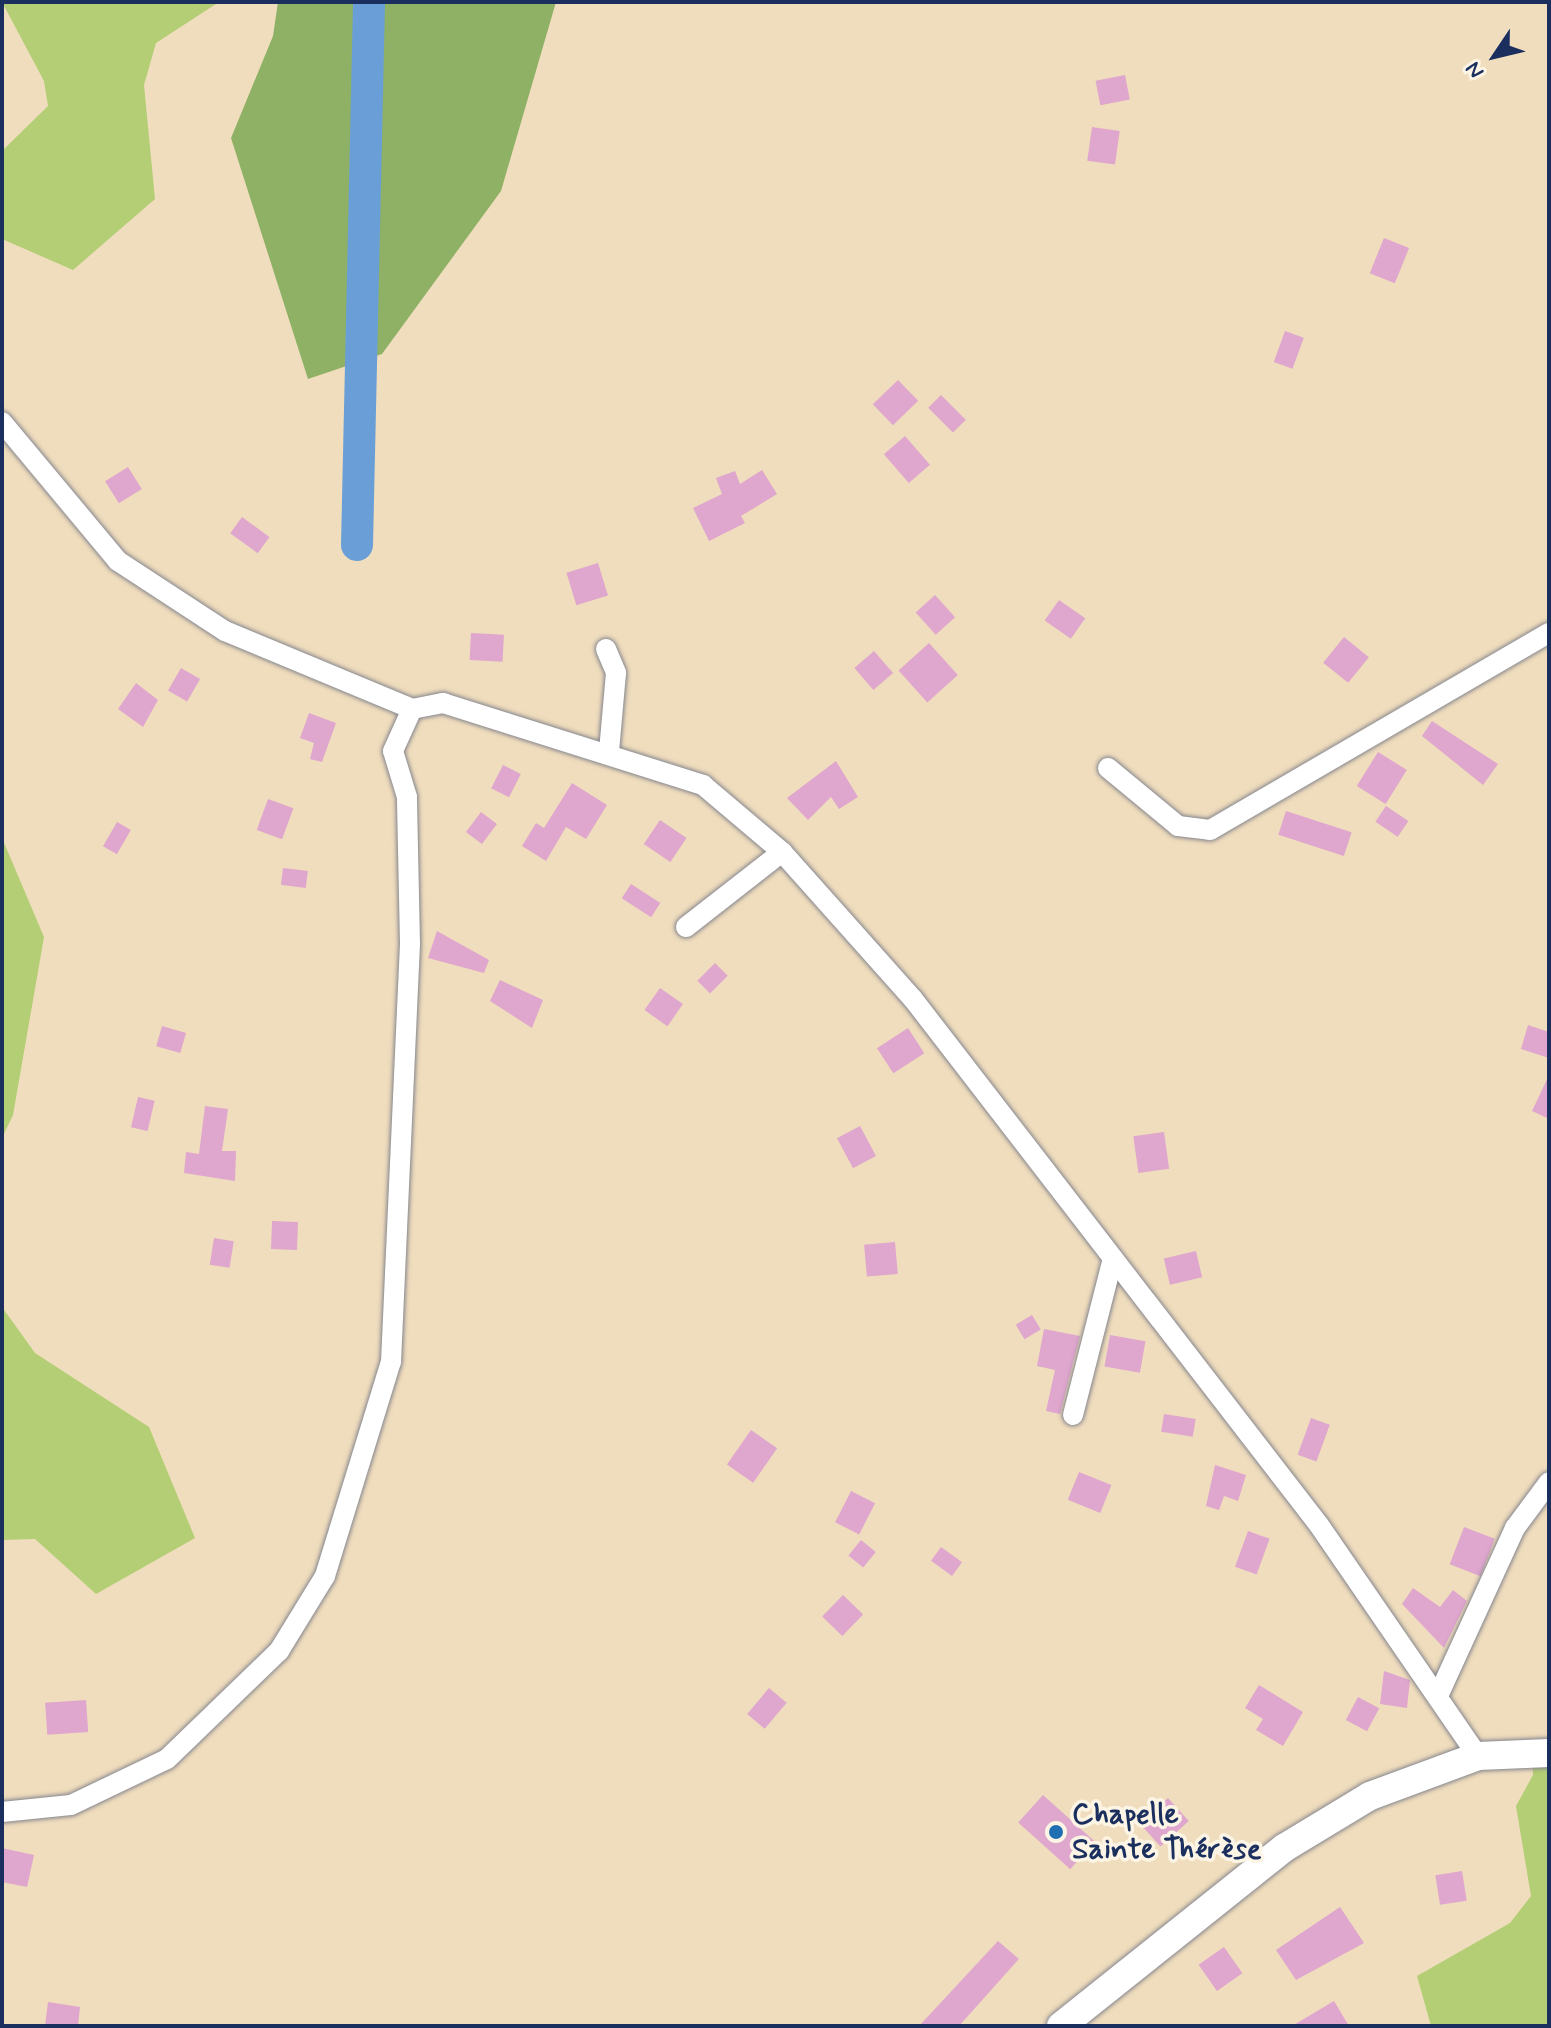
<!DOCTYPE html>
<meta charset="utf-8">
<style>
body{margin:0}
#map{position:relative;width:1551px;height:2028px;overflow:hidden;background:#f0ddbd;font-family:Mynerve,sans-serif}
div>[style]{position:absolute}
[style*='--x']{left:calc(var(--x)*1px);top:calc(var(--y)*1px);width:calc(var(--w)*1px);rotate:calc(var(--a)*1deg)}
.green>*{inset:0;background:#b3ce74}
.forest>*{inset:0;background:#8eb166}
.river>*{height:32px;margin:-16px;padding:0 16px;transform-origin:16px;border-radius:16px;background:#699fd6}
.building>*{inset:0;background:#dfa6ce;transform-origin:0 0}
.roads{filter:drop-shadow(0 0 2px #86868e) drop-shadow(0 0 2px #86868e)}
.minor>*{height:20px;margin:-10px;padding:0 10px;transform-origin:10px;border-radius:10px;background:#fff}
.secondary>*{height:28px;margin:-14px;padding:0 14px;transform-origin:14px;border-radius:14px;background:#fff}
.dots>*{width:22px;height:22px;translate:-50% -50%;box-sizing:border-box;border:4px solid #fcf5e5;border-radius:50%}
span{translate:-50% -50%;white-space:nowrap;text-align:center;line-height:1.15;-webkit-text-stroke:7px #fcf5e5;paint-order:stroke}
.poi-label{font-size:30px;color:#1b2f5e;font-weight:700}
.left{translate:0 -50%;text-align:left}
.frame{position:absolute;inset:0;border:4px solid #1b2f5e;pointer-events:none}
.north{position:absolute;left:1455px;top:16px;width:80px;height:80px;-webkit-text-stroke:6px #fcf5e5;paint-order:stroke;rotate:235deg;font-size:22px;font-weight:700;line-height:32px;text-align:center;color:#1b2f5e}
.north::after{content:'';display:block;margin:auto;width:28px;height:36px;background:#1b2f5e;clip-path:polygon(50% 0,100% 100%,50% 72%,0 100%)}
</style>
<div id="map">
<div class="green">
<div style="clip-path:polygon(2px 2px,219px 2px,156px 43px,144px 85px,155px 199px,73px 270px,2px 239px,2px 151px,48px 106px,44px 81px)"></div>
<div style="clip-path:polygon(2px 838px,44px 937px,13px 1115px,2px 1138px)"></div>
<div style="clip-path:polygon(2px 1307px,35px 1353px,149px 1427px,195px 1538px,96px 1594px,35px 1539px,2px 1540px)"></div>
<div style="clip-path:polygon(1532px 1747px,1549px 1760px,1549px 2026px,1431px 2026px,1417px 1976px,1510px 1923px,1531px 1896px,1516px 1806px,1533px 1775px)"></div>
</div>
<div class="forest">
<div style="clip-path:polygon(278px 2px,556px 2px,501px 191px,382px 354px,308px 379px,231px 138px,273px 36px)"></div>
</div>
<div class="river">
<div style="--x:357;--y:545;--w:543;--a:-88.73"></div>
</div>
<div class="building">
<div style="left:1125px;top:75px;width:25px;height:30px;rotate:79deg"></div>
<div style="left:1092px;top:127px;width:28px;height:34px;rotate:8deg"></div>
<div style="left:1384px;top:238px;width:27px;height:38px;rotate:22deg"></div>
<div style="left:1285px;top:331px;width:20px;height:33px;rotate:20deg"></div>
<div style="left:898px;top:380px;width:29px;height:35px;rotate:46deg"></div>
<div style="left:941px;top:395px;width:35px;height:18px;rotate:45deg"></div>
<div style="left:905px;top:436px;width:38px;height:28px;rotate:49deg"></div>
<div style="left:128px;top:467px;width:26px;height:27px;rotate:58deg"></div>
<div style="clip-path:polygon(762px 470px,777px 494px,741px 516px,745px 523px,709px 541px,693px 508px,722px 494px,716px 478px,735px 471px,740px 484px)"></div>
<div style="left:242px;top:517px;width:34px;height:20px;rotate:36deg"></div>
<div style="left:598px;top:563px;width:34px;height:33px;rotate:73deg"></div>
<div style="left:935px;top:595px;width:30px;height:26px;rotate:48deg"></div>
<div style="left:1059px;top:600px;width:32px;height:25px;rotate:35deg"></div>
<div style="left:471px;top:633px;width:33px;height:27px;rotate:3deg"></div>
<div style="left:1344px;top:637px;width:32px;height:33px;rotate:39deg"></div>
<div style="left:929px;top:643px;width:43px;height:41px;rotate:48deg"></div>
<div style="left:874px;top:651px;width:29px;height:26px;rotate:49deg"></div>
<div style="left:181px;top:668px;width:22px;height:26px;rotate:30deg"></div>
<div style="clip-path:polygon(136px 683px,158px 700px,143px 727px,118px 709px)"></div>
<div style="clip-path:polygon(309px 713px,336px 723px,322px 762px,310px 759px,314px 743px,300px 738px)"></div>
<div style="clip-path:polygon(1432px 721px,1498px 764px,1483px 785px,1422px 736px)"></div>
<div style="left:1378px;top:752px;width:34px;height:40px;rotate:32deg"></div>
<div style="clip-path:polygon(836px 761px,858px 797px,839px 809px,831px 797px,808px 820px,787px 798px)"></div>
<div style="left:503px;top:765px;width:20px;height:26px;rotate:27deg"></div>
<div style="clip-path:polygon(572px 783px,607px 805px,586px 839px,566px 827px,546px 861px,522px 846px,536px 823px,544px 828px)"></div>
<div style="left:268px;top:799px;width:27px;height:33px;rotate:20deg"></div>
<div style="left:1386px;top:806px;width:27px;height:19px;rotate:34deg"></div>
<div style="left:1286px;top:811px;width:69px;height:25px;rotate:18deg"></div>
<div style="left:481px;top:812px;width:20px;height:25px;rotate:37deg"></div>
<div style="left:660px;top:820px;width:32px;height:29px;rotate:34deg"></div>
<div style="left:117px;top:822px;width:16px;height:28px;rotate:30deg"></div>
<div style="left:283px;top:868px;width:25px;height:17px;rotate:7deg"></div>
<div style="left:631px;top:884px;width:35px;height:17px;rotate:33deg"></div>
<div style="clip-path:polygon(437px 931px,489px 960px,484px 973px,428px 958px)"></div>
<div style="left:715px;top:963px;width:18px;height:25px;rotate:45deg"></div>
<div style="clip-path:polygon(500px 980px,543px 1000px,532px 1028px,490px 1001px)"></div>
<div style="left:660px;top:988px;width:28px;height:27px;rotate:35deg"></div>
<div style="clip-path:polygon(1528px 1025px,1549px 1032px,1549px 1058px,1521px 1049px)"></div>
<div style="left:162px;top:1026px;width:25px;height:21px;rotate:16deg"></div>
<div style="left:908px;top:1028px;width:30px;height:37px;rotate:57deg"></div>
<div style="clip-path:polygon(1549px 1075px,1549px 1119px,1532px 1111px)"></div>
<div style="left:138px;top:1097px;width:17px;height:31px;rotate:13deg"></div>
<div style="clip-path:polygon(205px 1106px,228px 1109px,222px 1151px,236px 1151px,235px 1181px,184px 1173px,186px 1152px,199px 1154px)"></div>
<div style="left:860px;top:1126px;width:34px;height:26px;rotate:62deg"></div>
<div style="left:1164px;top:1132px;width:37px;height:31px;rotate:82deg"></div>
<div style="left:272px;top:1221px;width:26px;height:28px;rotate:2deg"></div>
<div style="left:214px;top:1238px;width:20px;height:27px;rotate:9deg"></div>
<div style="left:895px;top:1242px;width:32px;height:31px;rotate:85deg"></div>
<div style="left:1196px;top:1251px;width:27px;height:33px;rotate:77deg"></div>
<div style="left:1032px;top:1315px;width:17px;height:19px;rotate:59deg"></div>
<div style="clip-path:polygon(1044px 1329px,1080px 1336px,1060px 1414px,1046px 1411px,1055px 1370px,1037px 1366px)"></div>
<div style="left:1110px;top:1335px;width:36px;height:32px;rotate:10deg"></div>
<div style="left:1164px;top:1414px;width:32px;height:18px;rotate:9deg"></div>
<div style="left:1311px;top:1418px;width:20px;height:39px;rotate:20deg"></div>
<div style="left:751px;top:1430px;width:32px;height:42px;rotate:35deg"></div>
<div style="clip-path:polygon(1215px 1465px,1246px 1475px,1238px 1501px,1224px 1496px,1219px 1510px,1206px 1506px)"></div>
<div style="left:1079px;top:1472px;width:35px;height:30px;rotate:22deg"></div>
<div style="left:851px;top:1491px;width:27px;height:35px;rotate:27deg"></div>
<div style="left:1464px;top:1527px;width:33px;height:40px;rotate:21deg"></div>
<div style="left:1248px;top:1531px;width:23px;height:38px;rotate:20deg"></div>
<div style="left:861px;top:1540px;width:19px;height:20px;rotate:39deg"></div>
<div style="left:941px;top:1547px;width:26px;height:17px;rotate:36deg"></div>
<div style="clip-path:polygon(1413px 1588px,1440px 1607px,1453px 1590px,1467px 1601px,1444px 1648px,1402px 1604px)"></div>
<div style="left:843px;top:1595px;width:28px;height:30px;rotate:44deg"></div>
<div style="clip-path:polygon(1384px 1671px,1410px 1680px,1407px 1708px,1380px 1704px)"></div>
<div style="clip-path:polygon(1259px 1685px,1303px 1712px,1283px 1746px,1256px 1730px,1263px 1719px,1245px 1708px)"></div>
<div style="left:769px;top:1688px;width:23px;height:34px;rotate:40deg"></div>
<div style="left:1358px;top:1697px;width:24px;height:26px;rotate:28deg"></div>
<div style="left:86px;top:1700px;width:32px;height:41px;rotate:86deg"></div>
<div style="left:1043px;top:1795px;width:70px;height:37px;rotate:42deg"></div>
<div style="left:1168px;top:1798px;width:31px;height:38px;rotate:48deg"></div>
<div style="clip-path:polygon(2px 1848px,34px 1855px,27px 1887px,2px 1882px)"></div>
<div style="left:1462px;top:1871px;width:30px;height:27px;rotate:81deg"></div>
<div style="clip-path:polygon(1340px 1907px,1364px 1943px,1296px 1980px,1276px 1950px)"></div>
<div style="clip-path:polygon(998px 1941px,1019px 1959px,959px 2026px,919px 2026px)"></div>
<div style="left:1224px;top:1947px;width:32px;height:31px;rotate:55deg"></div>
<div style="clip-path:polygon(1334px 2001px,1349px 2026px,1292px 2026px)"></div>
<div style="clip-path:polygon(48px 2002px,80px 2007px,78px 2026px,45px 2026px)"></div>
</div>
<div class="roads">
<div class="minor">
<div style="--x:2;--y:422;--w:181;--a:50.2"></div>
<div style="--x:118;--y:561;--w:128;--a:33.2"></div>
<div style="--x:225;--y:631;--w:203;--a:22.6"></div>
<div style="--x:412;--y:709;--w:32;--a:-11"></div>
<div style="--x:443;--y:703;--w:273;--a:17.5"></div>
<div style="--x:703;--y:785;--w:104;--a:40.3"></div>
<div style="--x:782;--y:852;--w:197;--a:48.3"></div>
<div style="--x:913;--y:999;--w:664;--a:52.34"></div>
<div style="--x:1319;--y:1525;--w:280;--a:55.5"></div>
<div style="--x:606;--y:649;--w:26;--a:67"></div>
<div style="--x:616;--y:673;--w:79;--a:95.1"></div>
<div style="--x:1108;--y:768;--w:91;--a:39.6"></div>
<div style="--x:1178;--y:826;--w:32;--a:7"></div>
<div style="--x:1210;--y:830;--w:392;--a:-30.2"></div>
<div style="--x:686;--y:927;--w:122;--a:-38"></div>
<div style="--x:1073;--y:1415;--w:158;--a:-75.7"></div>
<div style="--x:1438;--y:1696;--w:185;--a:-65.4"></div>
<div style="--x:1515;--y:1528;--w:57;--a:-53.5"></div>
<div style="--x:2;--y:1812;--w:69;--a:-5.8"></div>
<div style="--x:71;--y:1805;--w:106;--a:-25.6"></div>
<div style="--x:167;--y:1759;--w:156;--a:-44"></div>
<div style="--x:279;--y:1651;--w:88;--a:-58.5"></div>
<div style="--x:325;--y:1576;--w:224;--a:-72.9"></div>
<div style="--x:391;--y:1362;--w:418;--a:-87.4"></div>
<div style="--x:410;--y:944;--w:147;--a:-91.2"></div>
<div style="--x:407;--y:797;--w:48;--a:-106.9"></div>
<div style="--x:393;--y:751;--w:46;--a:-65.7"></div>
</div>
<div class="secondary">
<div style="--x:1061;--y:2026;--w:285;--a:-38.6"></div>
<div style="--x:1284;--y:1848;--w:100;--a:-31.2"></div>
<div style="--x:1370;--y:1796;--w:115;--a:-20.3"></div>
<div style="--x:1478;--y:1756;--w:71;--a:-2.4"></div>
</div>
</div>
<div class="dots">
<div style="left:1056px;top:1832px;background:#1f6fb2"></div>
</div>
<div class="poi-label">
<span class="left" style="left:1072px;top:1832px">Chapelle<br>Sainte Thérèse</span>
</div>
<div class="frame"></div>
<div class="north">N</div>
</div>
